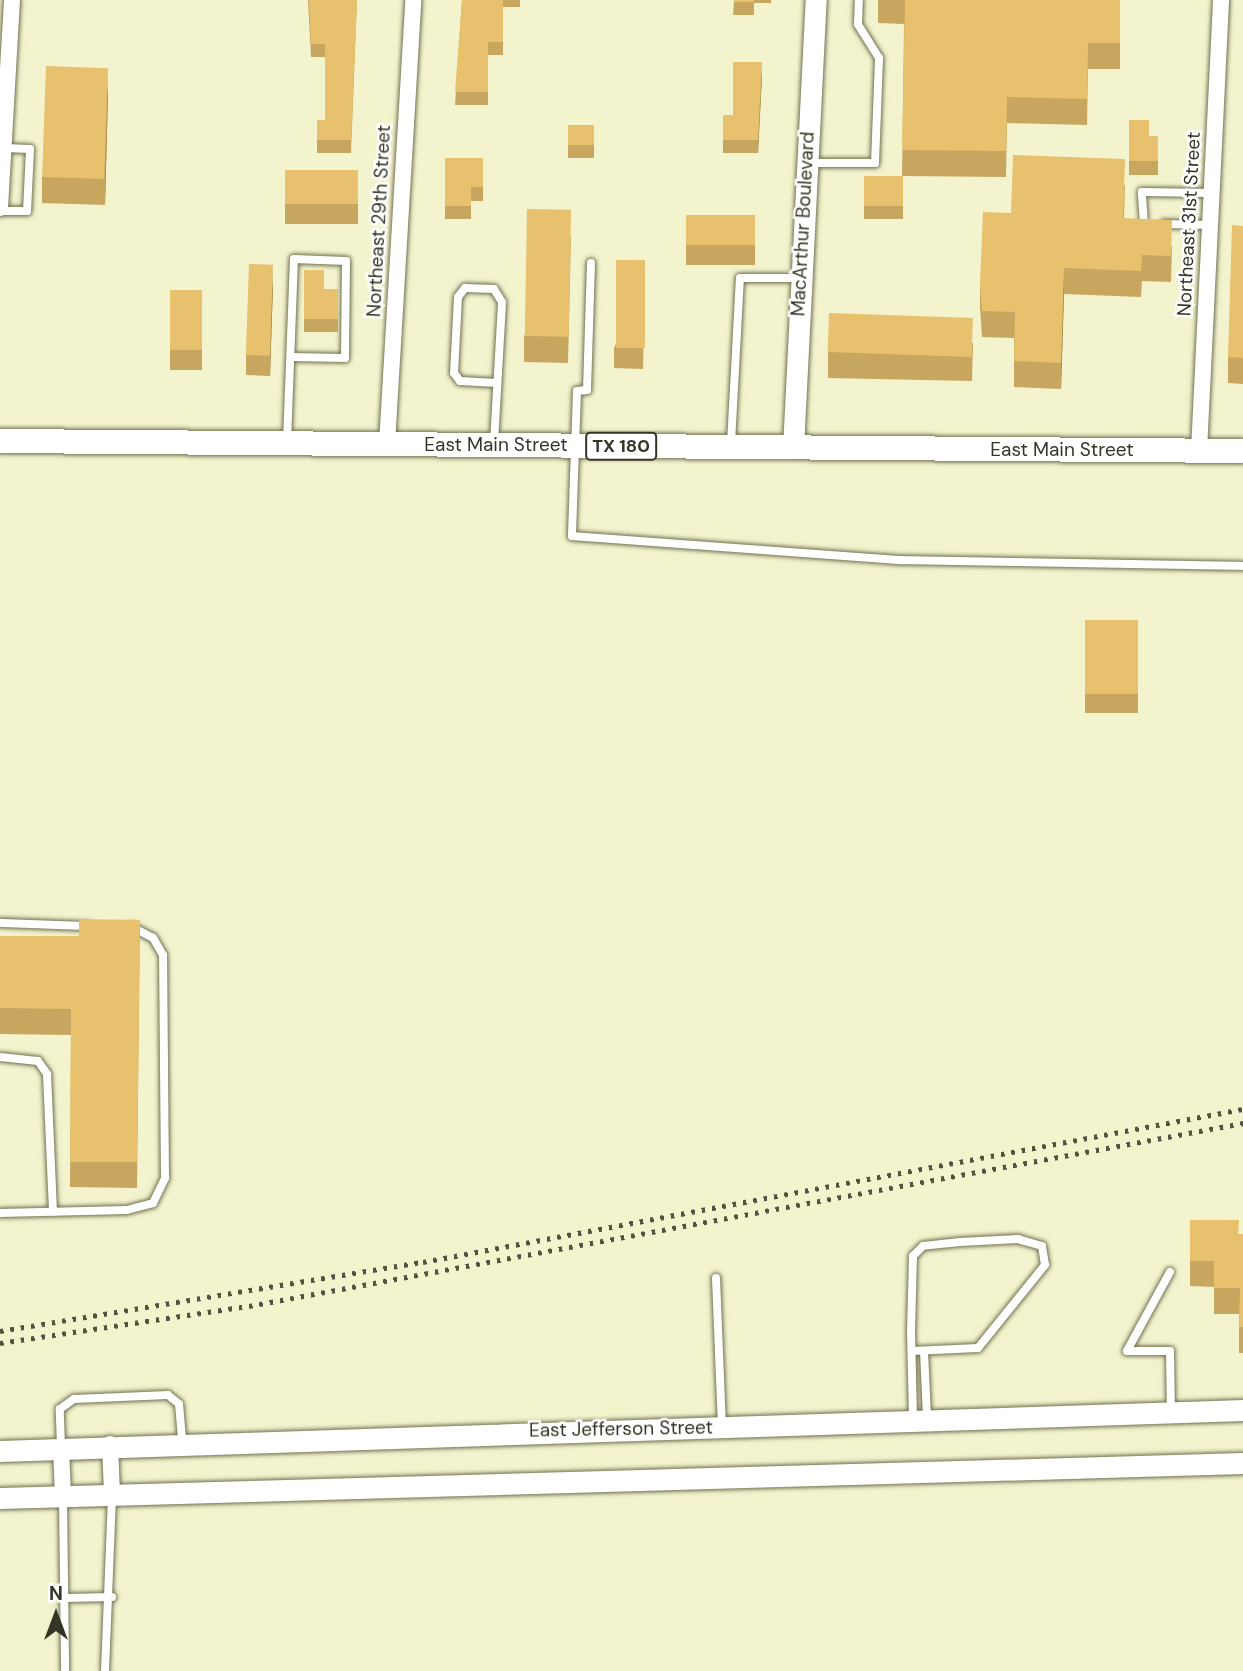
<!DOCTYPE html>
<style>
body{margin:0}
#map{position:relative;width:1243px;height:1671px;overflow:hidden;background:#f3f3ce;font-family:"DM Sans",sans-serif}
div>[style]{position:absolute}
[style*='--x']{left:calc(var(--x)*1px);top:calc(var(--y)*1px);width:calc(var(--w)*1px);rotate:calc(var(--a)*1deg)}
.roads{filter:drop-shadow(0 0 2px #717151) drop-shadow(0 0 2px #717151)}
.lane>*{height:8px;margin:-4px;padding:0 4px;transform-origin:4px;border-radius:4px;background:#fff}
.street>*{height:16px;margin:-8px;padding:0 8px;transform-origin:8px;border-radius:8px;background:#fff}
.secondary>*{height:21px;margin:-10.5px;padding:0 10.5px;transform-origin:10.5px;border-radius:10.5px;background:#fff}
.primary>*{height:24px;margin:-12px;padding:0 12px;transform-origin:12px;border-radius:12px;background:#fff}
.rail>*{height:5px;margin-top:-2.5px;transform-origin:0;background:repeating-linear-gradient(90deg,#535342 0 3.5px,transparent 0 10.5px)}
.wall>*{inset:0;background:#c7a65f;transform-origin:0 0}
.shaded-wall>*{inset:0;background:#a2874d}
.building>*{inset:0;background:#e7c16e;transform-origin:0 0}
span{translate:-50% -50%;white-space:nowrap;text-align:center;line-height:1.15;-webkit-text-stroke:5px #fff;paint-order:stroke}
.shield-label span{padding:2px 5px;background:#fff;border:2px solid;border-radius:5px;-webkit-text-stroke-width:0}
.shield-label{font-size:18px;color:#353527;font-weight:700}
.street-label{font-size:19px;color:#353527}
.north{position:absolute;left:21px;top:1580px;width:70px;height:70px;-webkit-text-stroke:5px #fff;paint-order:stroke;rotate:0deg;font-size:19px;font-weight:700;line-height:28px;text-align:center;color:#353527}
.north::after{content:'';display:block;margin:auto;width:24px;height:32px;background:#353527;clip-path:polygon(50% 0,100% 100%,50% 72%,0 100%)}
</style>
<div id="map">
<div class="roads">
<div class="lane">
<div style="--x:809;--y:163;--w:66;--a:0"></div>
<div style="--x:875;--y:163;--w:105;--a:-87.8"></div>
<div style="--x:879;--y:58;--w:40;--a:-122"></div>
<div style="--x:858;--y:24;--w:24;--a:-88"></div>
<div style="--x:0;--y:211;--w:27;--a:0"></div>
<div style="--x:27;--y:211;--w:62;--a:-87.2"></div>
<div style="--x:30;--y:149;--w:26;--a:-178"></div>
<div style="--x:1144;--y:224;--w:32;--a:-94"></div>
<div style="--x:1142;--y:192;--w:69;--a:0.8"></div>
<div style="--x:1164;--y:224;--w:46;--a:1.2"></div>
<div style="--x:591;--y:263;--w:127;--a:91.8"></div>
<div style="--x:587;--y:390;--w:10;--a:174"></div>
<div style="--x:577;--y:391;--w:145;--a:92"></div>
<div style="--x:572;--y:536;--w:330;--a:4.2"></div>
<div style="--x:901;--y:560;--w:342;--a:1"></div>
<div style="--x:287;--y:441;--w:182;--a:-87.8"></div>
<div style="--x:294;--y:259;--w:52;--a:2.2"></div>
<div style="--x:346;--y:261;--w:97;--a:90.6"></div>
<div style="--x:345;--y:358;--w:54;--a:-178.9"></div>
<div style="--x:494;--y:442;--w:140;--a:-86.7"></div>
<div style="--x:502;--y:302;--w:15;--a:-122"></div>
<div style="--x:494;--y:289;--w:29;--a:-178"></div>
<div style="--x:465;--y:288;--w:11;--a:128"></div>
<div style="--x:458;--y:297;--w:76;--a:93"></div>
<div style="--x:454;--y:373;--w:10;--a:53"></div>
<div style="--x:460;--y:381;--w:37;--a:3"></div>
<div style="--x:731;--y:443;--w:165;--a:-86.9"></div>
<div style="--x:740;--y:278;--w:59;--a:0"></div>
<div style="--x:0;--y:923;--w:88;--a:2"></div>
<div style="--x:0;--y:1057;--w:38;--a:6"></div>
<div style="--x:38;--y:1061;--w:16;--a:55"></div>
<div style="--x:47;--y:1074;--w:138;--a:87.5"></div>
<div style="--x:0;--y:1213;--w:127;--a:-1.4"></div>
<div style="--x:127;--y:1210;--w:27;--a:-15"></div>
<div style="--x:153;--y:1203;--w:28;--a:-64"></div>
<div style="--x:165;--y:1178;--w:223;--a:-90.5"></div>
<div style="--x:163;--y:955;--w:20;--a:-120"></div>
<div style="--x:153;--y:938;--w:24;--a:-152"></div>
<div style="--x:1170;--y:1272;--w:90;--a:118.6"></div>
<div style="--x:1127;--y:1351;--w:43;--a:0"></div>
<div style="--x:1170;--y:1351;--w:61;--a:89.1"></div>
<div style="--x:716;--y:1278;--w:149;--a:87.7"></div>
<div style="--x:912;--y:1351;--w:66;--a:-2.6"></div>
<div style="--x:978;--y:1348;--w:107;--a:-51.1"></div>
<div style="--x:1045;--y:1265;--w:19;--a:-99"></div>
<div style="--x:1042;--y:1246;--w:25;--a:-164"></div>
<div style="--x:1018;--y:1239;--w:58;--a:177"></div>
<div style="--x:960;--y:1242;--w:37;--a:174"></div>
<div style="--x:923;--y:1246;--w:14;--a:135"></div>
<div style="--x:913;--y:1256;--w:75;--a:91.5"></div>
<div style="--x:911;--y:1331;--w:88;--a:88.7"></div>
<div style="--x:924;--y:1351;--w:66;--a:87.4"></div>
<div style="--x:61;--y:1447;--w:38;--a:-92"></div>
<div style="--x:60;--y:1409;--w:17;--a:-36"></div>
<div style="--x:74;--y:1399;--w:94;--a:-2.4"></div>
<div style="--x:168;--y:1395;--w:14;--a:39"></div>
<div style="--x:179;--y:1404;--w:36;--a:85"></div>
<div style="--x:63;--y:1498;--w:173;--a:89.3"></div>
<div style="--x:66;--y:1598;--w:46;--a:-1.2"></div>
<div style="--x:105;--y:1671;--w:175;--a:-87.7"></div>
</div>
<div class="street">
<div style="--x:0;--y:208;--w:208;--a:-86.7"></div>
<div style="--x:387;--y:444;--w:445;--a:-86.6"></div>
<div style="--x:1199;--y:451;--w:452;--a:-87.2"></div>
<div style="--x:110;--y:1444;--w:49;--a:87.7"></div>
<div style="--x:61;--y:1448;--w:47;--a:87.6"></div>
</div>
<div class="secondary">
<div style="--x:793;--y:448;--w:449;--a:-87.1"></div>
<div style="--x:0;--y:1451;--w:1244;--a:-1.89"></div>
<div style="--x:0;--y:1498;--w:1243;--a:-1.61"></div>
</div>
<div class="primary">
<div style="--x:0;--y:441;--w:1243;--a:0.46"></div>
</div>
</div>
<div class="rail">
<div style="--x:0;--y:1331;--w:429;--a:-9.3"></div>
<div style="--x:423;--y:1262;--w:834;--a:-10.57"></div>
<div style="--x:0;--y:1343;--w:252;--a:-8.5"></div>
<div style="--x:249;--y:1306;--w:1011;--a:-10.43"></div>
</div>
<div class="wall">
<div style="clip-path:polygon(308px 0,357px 0,351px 153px,317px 153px,317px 120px,325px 120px,325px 57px,311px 57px)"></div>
<div style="clip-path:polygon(462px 0,520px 0,520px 7px,503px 7px,503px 55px,488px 55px,488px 105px,455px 105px)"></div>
<div style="clip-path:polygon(734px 0,771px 0,771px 3px,754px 3px,754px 15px,733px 15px)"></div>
<div style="clip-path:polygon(878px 0,1120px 0,1120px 69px,1088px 69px,1087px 125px,1007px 123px,1006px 177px,903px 176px,903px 219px,864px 219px,864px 176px,902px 176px,904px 24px,878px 23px)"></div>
<div style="clip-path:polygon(762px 75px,758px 153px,723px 153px,723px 115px,733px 115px)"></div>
<div style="clip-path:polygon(108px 94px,105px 205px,42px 203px,42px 177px)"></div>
<div style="clip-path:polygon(1129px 120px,1149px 136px,1158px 136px,1158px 175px,1129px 175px)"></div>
<div style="left:568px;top:125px;width:26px;height:33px"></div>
<div style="clip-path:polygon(445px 158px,483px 158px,483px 201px,471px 201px,471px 219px,445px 219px)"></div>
<div style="left:285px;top:170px;width:73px;height:54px"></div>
<div style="clip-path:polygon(1125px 185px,1124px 218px,1172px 246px,1171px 282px,1142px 281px,1141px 297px,1064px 294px,1061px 389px,1014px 387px,1014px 338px,982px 337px,980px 308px,980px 283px,1011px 213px)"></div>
<div style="left:686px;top:215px;width:69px;height:50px"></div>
<div style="clip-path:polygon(1243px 226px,1243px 384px,1228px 383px,1228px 357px)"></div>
<div style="clip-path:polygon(571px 236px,568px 363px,524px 362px,524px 336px)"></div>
<div style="clip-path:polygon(304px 270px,324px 289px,338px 289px,338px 332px,304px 332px)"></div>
<div style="clip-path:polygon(645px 280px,643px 369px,614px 368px,614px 348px)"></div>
<div style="clip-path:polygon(273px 285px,270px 376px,246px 375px,246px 355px)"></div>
<div style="left:170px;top:290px;width:32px;height:80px"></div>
<div style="clip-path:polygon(973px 343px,972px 381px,828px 378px,828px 352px)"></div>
<div style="left:1085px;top:620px;width:53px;height:93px"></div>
<div style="clip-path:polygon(140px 920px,137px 1188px,70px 1187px,71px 1035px,0 1034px,0 936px,79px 936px)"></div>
<div style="clip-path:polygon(1190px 1220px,1239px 1234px,1243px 1234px,1243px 1353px,1239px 1353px,1239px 1314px,1214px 1314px,1214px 1287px,1190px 1286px)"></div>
</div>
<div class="shaded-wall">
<div style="clip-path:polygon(762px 62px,762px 75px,758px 153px,758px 140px)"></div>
<div style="clip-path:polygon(108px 68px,108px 94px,105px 205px,105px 179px)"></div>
<div style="clip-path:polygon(273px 265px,273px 285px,270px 376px,270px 356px)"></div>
<div style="clip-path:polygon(1064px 268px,1064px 294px,1061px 389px,1061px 363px)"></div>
</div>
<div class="building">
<div style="clip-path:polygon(309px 0,357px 0,351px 140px,317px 140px,317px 120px,325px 120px,325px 44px,311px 44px)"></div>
<div style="clip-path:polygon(462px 0,503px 0,503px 42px,488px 42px,488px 92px,455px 92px)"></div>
<div style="left:734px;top:0;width:20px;height:2px"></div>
<div style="clip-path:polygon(905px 0,1120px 0,1120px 43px,1088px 43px,1087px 99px,1007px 97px,1006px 151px,902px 150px)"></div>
<div style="clip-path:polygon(733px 62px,762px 62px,758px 140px,723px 140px,723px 115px,733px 115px)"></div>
<div style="left:46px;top:66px;width:62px;height:111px;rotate:2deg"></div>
<div style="clip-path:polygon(1129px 120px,1149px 120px,1149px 136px,1158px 136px,1158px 161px,1129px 161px)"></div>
<div style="left:568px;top:125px;width:26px;height:20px"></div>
<div style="clip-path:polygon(1013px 155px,1125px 159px,1123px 218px,1172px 220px,1171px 256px,1142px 255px,1141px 271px,1064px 268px,1061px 363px,1014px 361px,1015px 312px,982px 311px,980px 283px,983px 212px,1011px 213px)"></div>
<div style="clip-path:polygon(445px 158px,483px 158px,483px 187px,471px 187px,471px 206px,445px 206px)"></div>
<div style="left:285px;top:170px;width:73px;height:34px"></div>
<div style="left:864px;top:176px;width:39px;height:30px"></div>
<div style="left:527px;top:209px;width:44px;height:127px;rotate:1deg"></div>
<div style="left:686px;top:215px;width:69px;height:30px"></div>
<div style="clip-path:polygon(1232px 225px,1243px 226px,1243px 358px,1228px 357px)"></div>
<div style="left:616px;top:260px;width:29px;height:88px"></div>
<div style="left:249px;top:264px;width:24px;height:91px;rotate:2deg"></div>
<div style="clip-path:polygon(304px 270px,324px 270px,324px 289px,338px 289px,338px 319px,304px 319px)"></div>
<div style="left:170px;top:290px;width:32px;height:60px"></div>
<div style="left:829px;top:313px;width:144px;height:39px;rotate:2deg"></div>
<div style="left:1085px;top:620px;width:53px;height:74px"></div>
<div style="clip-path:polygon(79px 919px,140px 920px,137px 1162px,70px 1162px,71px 1009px,0 1008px,0 936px,79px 936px)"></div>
<div style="clip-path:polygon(1190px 1220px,1239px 1220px,1238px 1234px,1243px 1234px,1243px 1327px,1239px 1327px,1240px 1288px,1214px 1288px,1214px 1261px,1190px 1261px)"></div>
</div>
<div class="shield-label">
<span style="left:621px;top:446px">TX 180</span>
</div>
<div class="street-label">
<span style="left:379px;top:221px;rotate:-87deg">Northeast 29th Street</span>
<span style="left:803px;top:224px;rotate:-87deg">MacArthur Boulevard</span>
<span style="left:1189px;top:224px;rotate:-87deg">Northeast 31st Street</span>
<span style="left:496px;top:445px">East Main Street</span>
<span style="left:1062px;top:450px">East Main Street</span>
<span style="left:621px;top:1429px;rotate:-1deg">East Jefferson Street</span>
</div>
<div class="north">N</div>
</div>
